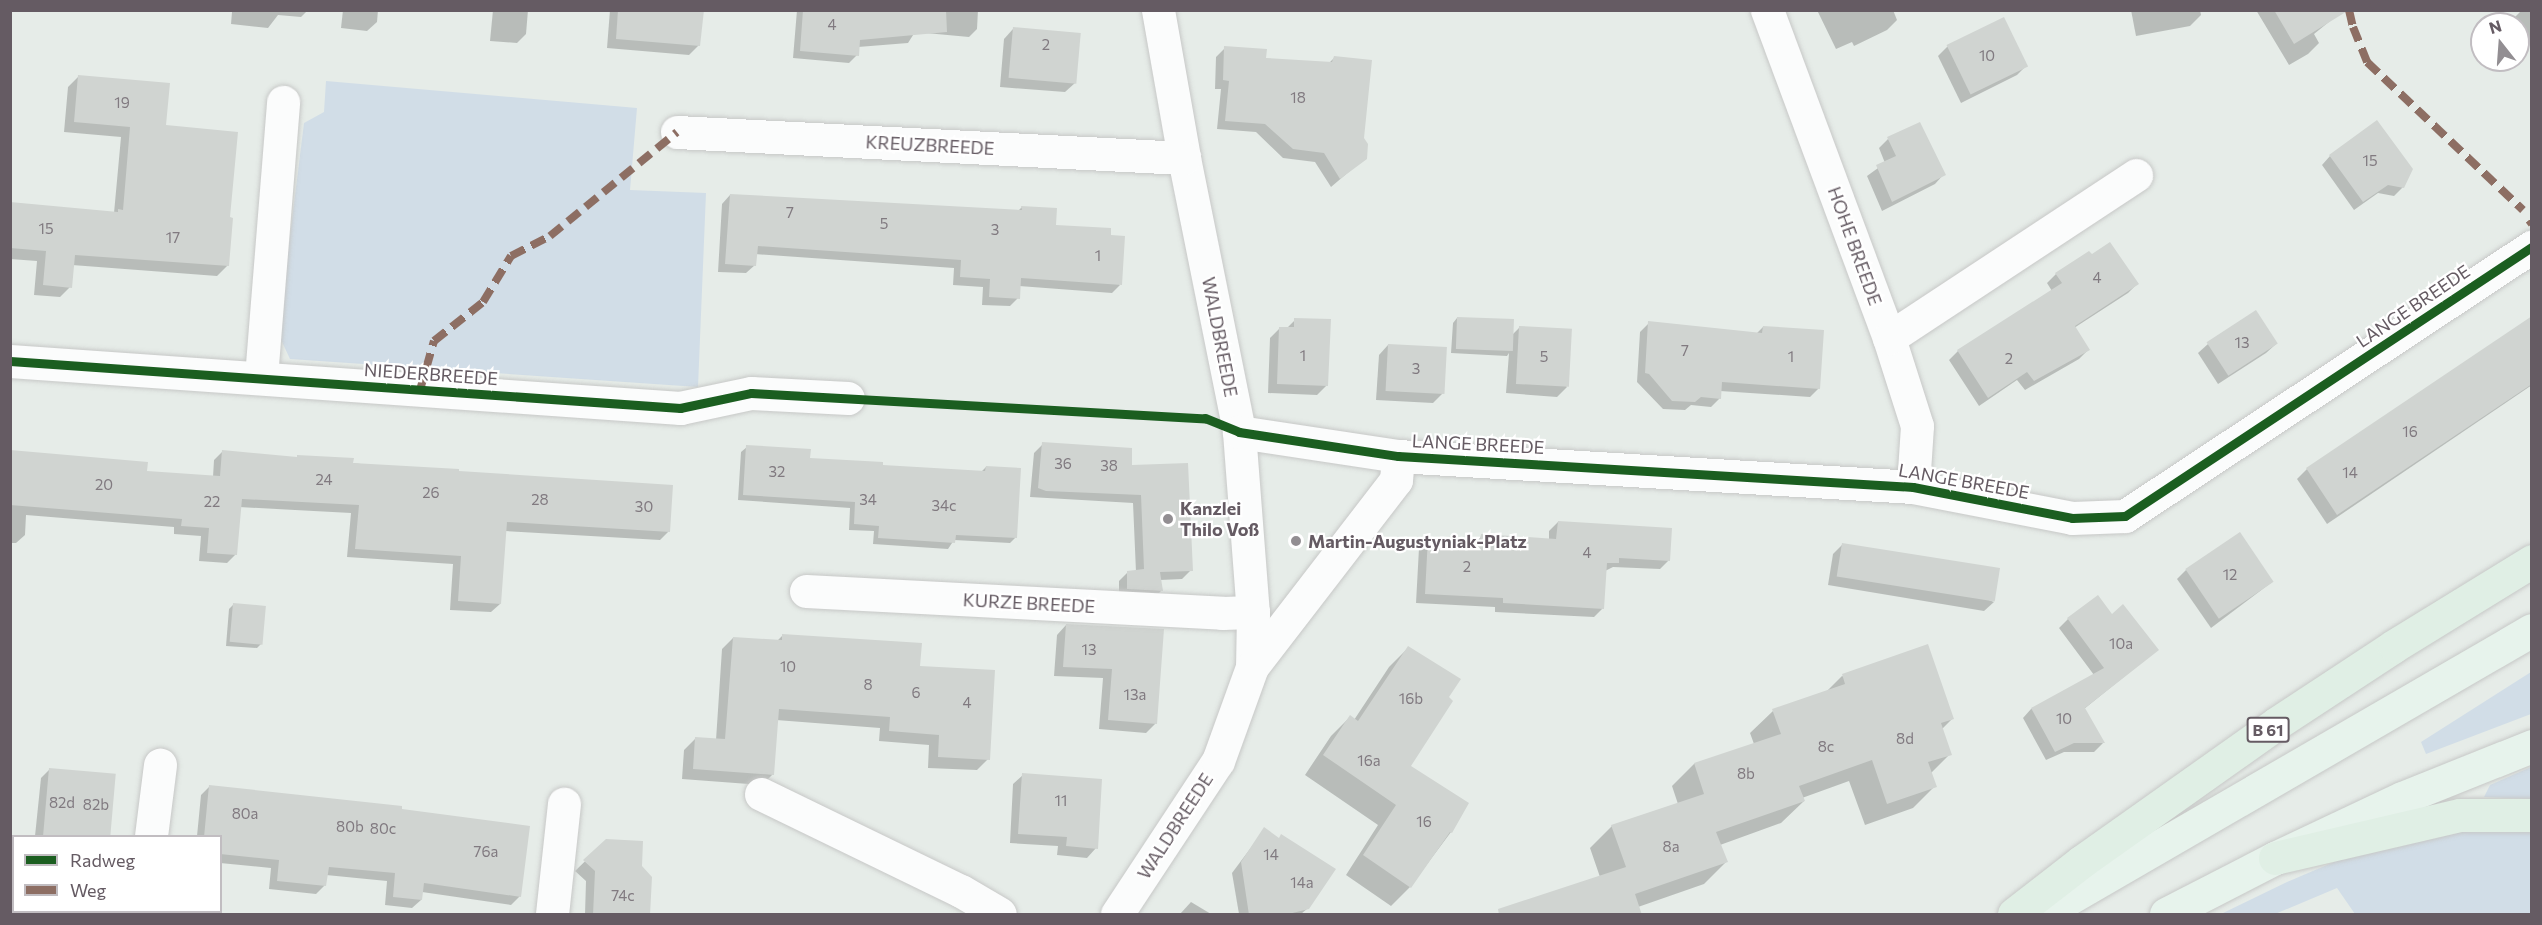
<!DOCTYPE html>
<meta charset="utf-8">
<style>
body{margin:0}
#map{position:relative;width:2542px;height:925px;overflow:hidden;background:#e6ece8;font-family:Commissioner,sans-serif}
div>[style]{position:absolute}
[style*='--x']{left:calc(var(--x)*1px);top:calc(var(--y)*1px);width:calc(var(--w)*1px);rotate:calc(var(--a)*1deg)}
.green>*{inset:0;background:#d1dde7}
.shadow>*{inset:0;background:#0003;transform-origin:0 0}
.building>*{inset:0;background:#d0d4d1;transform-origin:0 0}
.roads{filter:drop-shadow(0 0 2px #c7c8c7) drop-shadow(0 0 2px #c7c8c7)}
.minor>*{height:33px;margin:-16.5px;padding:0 16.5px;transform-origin:16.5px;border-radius:16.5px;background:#fbfcfc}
.major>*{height:33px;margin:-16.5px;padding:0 16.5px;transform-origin:16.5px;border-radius:16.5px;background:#e7f3ec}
.highway>*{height:33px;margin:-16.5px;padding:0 16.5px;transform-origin:16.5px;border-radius:16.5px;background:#e0efe5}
.quiet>*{height:8px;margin-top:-4px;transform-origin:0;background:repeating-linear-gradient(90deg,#8d6e63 0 15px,transparent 0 23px)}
.cycleway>*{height:9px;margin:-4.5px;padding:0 4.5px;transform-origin:4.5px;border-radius:4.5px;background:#1b5e20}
.dots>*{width:16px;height:16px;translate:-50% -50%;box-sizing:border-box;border:3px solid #fff;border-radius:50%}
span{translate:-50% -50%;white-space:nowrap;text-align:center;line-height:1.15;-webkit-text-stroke:4.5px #fff;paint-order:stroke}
.number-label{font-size:15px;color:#817a80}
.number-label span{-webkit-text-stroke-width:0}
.shield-label span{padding:2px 4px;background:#fff;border:2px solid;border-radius:4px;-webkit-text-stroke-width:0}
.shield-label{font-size:16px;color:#655b63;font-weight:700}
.street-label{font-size:18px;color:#655b63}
.poi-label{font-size:18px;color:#655b63;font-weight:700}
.left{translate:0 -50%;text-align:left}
.frame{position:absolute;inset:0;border:12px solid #655b63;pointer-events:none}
.legend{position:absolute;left:12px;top:835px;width:210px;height:78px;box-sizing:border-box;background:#fff;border:2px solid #c1bdc1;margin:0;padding:8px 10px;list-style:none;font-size:18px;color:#655b63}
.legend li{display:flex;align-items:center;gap:12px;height:30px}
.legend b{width:30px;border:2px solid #c1bdc1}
.north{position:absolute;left:2470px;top:12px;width:60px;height:60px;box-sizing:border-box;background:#fff;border:2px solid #c1bdc1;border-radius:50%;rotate:343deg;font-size:16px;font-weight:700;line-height:24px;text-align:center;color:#655b63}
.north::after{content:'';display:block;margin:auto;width:21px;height:27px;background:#928e92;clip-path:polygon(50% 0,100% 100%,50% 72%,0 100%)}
</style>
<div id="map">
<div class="green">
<div style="clip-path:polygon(326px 81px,637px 108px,630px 190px,706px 193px,698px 387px,290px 359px,278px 333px,304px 123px,324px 112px)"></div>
<div style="clip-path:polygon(2531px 672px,2531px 714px,2426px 754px,2421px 742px)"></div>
<div style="clip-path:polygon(2531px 767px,2531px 799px,2484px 797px,2490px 785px)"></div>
<div style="clip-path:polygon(2531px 825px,2531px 914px,2355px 914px,2337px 888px,2275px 914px,2221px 914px,2287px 882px,2346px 857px,2436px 831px)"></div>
</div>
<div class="shadow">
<div style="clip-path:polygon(217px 10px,308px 10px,301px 17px,278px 15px,268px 28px,231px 24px,232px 12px)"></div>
<div style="clip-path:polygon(343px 10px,378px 10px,377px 22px,367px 31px,341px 28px)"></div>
<div style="clip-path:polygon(493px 10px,528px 10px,526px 34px,517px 43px,490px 41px)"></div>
<div style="clip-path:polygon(610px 10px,702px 10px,699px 45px,689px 55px,607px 48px)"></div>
<div style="clip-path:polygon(797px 10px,978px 10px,977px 29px,969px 37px,915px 32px,908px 43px,858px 47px,857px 55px,849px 63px,793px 58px)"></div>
<div style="clip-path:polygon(1817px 10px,1893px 10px,1897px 20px,1887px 30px,1854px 46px,1852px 42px,1836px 49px)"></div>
<div style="clip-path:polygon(2131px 10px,2200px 10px,2201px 15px,2190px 26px,2136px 36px)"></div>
<div style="clip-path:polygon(2256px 10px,2331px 10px,2335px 17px,2314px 34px,2319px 43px,2308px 54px,2289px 65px)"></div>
<div style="clip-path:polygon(2522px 10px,2532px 10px,2532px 47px,2513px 19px)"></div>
<div style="clip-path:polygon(2003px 19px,2026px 66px,2017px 75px,1961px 103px,1938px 56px,1947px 47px)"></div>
<div style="clip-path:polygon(1013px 29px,1075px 83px,1065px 92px,1000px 87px,1004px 39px)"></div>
<div style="clip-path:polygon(1225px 48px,1265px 60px,1329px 63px,1335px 57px,1363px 138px,1365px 158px,1331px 187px,1315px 162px,1283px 158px,1256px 132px,1217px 129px,1221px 89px,1215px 89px,1216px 57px)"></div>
<div style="clip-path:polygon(79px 76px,164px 127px,228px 219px,228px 265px,217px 276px,72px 265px,70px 287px,60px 297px,34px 295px,37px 261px,10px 259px,10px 204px,114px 213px,121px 137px,64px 132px,68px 87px)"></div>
<div style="clip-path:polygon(1888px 139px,1944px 174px,1935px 184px,1882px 211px,1867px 176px,1885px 163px,1879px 148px)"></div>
<div style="clip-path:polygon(2330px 156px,2403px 187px,2394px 196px,2378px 193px,2354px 210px,2322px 165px)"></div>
<div style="clip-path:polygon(730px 195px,1018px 211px,1022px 207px,1055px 226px,1120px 285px,1112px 293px,1019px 286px,1018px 298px,1010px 306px,982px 305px,983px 287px,953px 285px,954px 268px,755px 254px,755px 265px,746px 273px,718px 272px,722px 204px)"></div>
<div style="clip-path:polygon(2056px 274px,2137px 284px,2128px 293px,2074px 328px,2088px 350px,2079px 359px,2025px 390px,2017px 380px,1979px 406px,1949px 360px,1958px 351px,2052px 291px,2047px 283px)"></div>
<div style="clip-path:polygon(2255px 313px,2276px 344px,2266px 353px,2218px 384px,2198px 353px,2208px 344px)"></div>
<div style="clip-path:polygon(2532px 317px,2532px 385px,2327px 524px,2297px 479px,2307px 469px)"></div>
<div style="clip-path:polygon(1457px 318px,1512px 335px,1519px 328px,1567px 387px,1557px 397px,1506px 393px,1509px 353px,1507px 356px,1451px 353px,1453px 323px)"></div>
<div style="clip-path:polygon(1295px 320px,1327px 385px,1317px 395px,1268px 393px,1270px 338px,1280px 328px,1286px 329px)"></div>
<div style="clip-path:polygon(1649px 323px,1756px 334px,1763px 327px,1819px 388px,1810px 397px,1720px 391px,1720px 398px,1711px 407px,1691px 405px,1685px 410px,1663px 409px,1637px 382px,1640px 332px)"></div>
<div style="clip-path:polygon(1388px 345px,1443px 393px,1433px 403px,1376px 400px,1379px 355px)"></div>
<div style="clip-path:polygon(1043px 444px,1130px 466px,1191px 570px,1182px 579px,1160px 580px,1161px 591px,1153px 599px,1119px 597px,1119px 581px,1127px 573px,1136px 572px,1133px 503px,1030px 497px,1034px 453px)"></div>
<div style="clip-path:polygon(747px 447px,809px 460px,881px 467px,981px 472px,986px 467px,1016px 537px,1010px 543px,954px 540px,948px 549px,873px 544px,874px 531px,849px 530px,850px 508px,738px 500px,741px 452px)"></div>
<div style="clip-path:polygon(223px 451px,457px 473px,669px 531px,660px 540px,505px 531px,500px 604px,491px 612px,450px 610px,453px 564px,347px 557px,351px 513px,239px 507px,236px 554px,227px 563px,199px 561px,201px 536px,174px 534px,174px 527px,26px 515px,25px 535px,16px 543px,10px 543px,10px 452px,146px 472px,213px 477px,214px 460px)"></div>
<div style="clip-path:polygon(1558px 522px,1669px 560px,1660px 569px,1613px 567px,1605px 571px,1603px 608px,1594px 617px,1495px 612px,1495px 607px,1416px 603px,1419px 548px,1428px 539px,1476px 542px,1481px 536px,1549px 540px,1549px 531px)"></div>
<div style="clip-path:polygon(1842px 545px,1994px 602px,1984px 611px,1828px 585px,1833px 554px)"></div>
<div style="clip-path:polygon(2186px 570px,2272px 582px,2211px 628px,2177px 579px)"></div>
<div style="clip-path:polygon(233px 605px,262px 643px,257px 648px,226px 646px,229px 609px)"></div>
<div style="clip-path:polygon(2112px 616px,2157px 650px,2084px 709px,2103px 743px,2094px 752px,2064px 752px,2046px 760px,2023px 718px,2031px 709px,2094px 675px,2059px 628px,2068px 619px)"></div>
<div style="clip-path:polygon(1066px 625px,1163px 630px,1156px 723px,1146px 733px,1099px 729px,1103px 678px,1054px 676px,1057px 635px)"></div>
<div style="clip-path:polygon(783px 635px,919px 667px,988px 759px,977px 770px,928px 768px,929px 745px,879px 741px,880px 728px,776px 720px,773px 774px,762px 785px,682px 779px,684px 750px,695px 739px,716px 740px,722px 649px,733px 638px,777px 641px)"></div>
<div style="clip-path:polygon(1408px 648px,1409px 766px,1451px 832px,1410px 887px,1391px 906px,1346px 875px,1378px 825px,1305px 775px,1331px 736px,1350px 717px,1354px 720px,1389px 667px)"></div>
<div style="clip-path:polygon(1842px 676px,1952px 719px,1941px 730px,1950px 754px,1931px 773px,1935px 786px,1913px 808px,1865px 825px,1849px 781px,1802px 798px,1804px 801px,1781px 823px,1720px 845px,1726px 862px,1704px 884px,1638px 907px,1600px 877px,1590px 848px,1612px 826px,1678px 804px,1672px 786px,1694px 764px,1754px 744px,1750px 733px,1773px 711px,1826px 692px)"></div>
<div style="clip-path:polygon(50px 769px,107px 836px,35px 836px,41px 778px)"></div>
<div style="clip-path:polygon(1023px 775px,1096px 848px,1087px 858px,1057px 855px,1058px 846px,1010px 843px,1013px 784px)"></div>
<div style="clip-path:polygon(210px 786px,520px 896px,511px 905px,422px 892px,421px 900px,412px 908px,385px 905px,387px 881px,326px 875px,325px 885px,316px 894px,269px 889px,271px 868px,220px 863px,220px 836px,197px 836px,201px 795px)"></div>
<div style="clip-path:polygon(1265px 829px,1308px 908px,1301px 914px,1239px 914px,1232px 873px)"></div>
<div style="clip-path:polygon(606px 841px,640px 867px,649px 914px,585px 914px,586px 881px,575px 871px)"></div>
<div style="clip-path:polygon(1191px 902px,1211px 914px,1180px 914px)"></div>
<div style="left:60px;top:912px;width:39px;height:2px"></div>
</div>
<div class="building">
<div style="clip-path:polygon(618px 10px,704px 10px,700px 46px,616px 39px)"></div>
<div style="clip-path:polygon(803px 10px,946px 10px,947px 32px,860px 40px,859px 56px,800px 51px)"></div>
<div style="clip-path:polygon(2274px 10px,2349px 10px,2294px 44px)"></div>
<div style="left:2004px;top:17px;width:55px;height:64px;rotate:64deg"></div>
<div style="left:1013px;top:27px;width:68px;height:51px;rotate:5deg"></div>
<div style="clip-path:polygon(1224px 46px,1267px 49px,1266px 58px,1332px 62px,1334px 56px,1372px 60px,1364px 138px,1368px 144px,1367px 159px,1340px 179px,1324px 153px,1293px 149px,1265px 124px,1225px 121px,1229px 81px,1223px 80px)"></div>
<div style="clip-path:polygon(78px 75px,170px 83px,166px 125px,238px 132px,230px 217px,233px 218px,229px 266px,75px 255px,72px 288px,43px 285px,46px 251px,10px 248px,10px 202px,118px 212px,118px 209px,123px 210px,130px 127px,74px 122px)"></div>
<div style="clip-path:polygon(2377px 120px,2413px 169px,2404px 188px,2388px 185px,2363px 202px,2329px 155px)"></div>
<div style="clip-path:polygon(1920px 122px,1946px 175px,1892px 202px,1876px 165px,1896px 156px,1887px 137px)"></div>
<div style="clip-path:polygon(730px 194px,1022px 210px,1021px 206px,1057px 208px,1056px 225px,1111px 228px,1111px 235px,1125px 236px,1122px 285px,1021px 278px,1020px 299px,989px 297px,990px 279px,960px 277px,961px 260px,758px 246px,756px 266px,725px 264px)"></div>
<div style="clip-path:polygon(2110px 242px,2139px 284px,2075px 326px,2090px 350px,2034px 381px,2027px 372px,1988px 398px,1957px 350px,2062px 283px,2055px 273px,2089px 251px,2092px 254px)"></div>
<div style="left:2256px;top:310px;width:40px;height:59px;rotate:57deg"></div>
<div style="clip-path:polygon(2532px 316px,2532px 384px,2337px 515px,2306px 468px)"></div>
<div style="left:1457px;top:317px;width:57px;height:32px;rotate:2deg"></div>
<div style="clip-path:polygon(1294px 318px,1331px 319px,1328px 386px,1277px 384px,1279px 327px,1294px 327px)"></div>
<div style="clip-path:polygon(1648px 321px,1762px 333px,1763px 326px,1824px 330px,1820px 389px,1722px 382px,1721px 399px,1701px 397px,1695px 402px,1672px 401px,1649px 374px,1645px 373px)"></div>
<div style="left:1519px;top:326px;width:53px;height:58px;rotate:3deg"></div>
<div style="left:1388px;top:344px;width:59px;height:47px;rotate:3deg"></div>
<div style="clip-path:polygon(1042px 442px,1132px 448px,1132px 465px,1188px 463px,1193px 571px,1160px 572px,1163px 591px,1127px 589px,1127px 571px,1144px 569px,1141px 495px,1046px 491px,1038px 488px)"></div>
<div style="clip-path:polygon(746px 445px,811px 449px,810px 458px,883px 462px,883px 465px,985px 471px,986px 466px,1021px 468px,1017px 538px,956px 535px,955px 543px,878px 538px,879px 526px,854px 524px,855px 502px,743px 495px)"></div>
<div style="clip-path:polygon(10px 450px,148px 462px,147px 471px,220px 476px,222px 450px,297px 457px,297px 455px,354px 458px,353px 463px,459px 469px,459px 471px,673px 485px,670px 532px,507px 522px,501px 604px,458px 601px,461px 556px,355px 549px,359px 505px,242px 499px,237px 555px,207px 553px,209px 528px,181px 526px,182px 519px,10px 505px)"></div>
<div style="clip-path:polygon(1558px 521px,1672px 528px,1670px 561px,1619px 558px,1619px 563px,1607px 563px,1604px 609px,1503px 603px,1503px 598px,1425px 594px,1428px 537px,1480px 540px,1481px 534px,1556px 539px)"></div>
<div style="left:2240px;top:532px;width:60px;height:66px;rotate:56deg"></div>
<div style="left:1842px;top:543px;width:160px;height:34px;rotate:9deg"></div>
<div style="clip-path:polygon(2098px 595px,2112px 614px,2123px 604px,2159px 650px,2085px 708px,2105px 743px,2074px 743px,2055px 752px,2031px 708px,2104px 668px,2067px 618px)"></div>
<div style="left:233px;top:603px;width:33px;height:39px;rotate:5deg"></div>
<div style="clip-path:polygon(1066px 624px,1164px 629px,1157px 724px,1108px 720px,1112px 669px,1063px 667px)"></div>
<div style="clip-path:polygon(782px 634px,922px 643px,920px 666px,995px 670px,990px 760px,938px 757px,939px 735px,889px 731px,890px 717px,779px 709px,774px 775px,693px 769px,695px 737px,725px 739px,733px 637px,782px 640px)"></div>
<div style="clip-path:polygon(1928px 644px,1954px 719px,1941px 723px,1952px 755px,1928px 762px,1937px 787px,1887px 804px,1872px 760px,1799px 786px,1805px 801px,1716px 832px,1728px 862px,1635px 894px,1642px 915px,1499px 915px,1498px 909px,1626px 867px,1611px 825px,1704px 794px,1694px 763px,1781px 734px,1772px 709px,1845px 684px,1842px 674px)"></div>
<div style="clip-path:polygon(1408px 646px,1461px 679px,1449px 697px,1453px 701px,1411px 766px,1469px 803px,1452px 833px,1450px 832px,1411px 888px,1363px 855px,1396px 805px,1323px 755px,1350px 715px,1358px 721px)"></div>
<div style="left:49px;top:768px;width:67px;height:69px;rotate:5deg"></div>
<div style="clip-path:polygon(1022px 773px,1102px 779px,1098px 849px,1066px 846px,1067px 837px,1018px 834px)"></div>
<div style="clip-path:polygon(209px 785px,402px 806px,402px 809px,530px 826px,521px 897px,424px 883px,422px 900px,393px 897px,395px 873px,329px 867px,326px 886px,277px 881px,279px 860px,220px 854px,220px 837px,204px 837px)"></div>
<div style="clip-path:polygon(1264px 827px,1279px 838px,1281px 834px,1336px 869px,1309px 909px,1284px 915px,1249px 915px,1241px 862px)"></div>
<div style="clip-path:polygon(606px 839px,643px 841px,642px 866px,652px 877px,650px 915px,593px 915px,595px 871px,583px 860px)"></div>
</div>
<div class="roads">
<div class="minor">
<div style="--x:1158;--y:10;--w:150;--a:80"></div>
<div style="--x:1184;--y:158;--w:279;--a:78.6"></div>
<div style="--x:1239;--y:432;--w:181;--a:85.6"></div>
<div style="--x:1253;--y:612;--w:55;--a:91"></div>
<div style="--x:1767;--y:10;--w:350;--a:69.6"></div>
<div style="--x:1889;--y:338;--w:92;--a:72.3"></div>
<div style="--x:1917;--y:426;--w:61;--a:93.8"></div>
<div style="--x:677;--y:132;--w:508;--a:2.94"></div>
<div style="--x:1889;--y:338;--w:296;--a:-33.4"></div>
<div style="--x:10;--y:361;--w:672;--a:4.01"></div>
<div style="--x:680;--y:408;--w:73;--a:-11.9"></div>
<div style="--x:751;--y:393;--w:97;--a:3"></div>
<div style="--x:261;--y:377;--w:276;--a:-85.4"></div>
<div style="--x:1239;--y:432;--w:161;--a:8.6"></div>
<div style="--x:1398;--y:456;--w:516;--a:3.44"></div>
<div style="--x:1913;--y:487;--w:162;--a:11"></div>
<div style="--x:2072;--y:518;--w:53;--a:-2.2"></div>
<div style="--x:2125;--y:516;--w:488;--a:-33.5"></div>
<div style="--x:806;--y:591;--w:417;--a:3"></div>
<div style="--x:1222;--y:613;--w:31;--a:-2"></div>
<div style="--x:761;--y:794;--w:222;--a:25.9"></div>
<div style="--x:961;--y:891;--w:45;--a:30.5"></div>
<div style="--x:151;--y:836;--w:72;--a:-82.8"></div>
<div style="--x:142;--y:914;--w:2;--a:-90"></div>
<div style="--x:552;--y:914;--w:111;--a:-83.8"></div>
<div style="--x:1117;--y:914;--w:183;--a:-56.6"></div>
<div style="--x:1218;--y:761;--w:100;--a:-70.1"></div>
<div style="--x:1252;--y:667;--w:236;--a:-52.4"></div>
<div style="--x:1396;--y:480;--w:24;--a:-85"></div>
</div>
<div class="major">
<div style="--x:2042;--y:914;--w:566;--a:-30.1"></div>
<div style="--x:2166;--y:914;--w:123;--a:-27.2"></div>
<div style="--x:2275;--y:858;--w:140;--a:-25.3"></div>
<div style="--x:2402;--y:798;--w:140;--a:-21.8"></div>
</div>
<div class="highway">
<div style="--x:2275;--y:858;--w:190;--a:-13.1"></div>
<div style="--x:2460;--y:815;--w:72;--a:0"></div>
<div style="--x:2014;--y:914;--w:85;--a:-37.8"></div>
<div style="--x:2081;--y:862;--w:240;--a:-35.3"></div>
<div style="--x:2277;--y:723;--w:140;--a:-33.3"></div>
<div style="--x:2394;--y:646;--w:162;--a:-31.6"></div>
</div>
</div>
<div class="quiet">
<div style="--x:2349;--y:10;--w:17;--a:77"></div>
<div style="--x:2353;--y:27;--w:38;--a:68"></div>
<div style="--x:2367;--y:62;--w:215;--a:43.5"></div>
<div style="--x:2529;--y:220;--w:5;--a:53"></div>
<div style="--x:420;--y:390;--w:51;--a:-74.1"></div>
<div style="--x:434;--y:341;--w:63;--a:-38.5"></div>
<div style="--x:483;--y:302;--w:54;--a:-58.7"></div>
<div style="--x:511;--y:256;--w:44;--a:-27.1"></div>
<div style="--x:550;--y:236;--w:164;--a:-39.3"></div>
</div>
<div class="cycleway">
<div style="--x:10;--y:361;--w:672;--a:4.01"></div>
<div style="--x:680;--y:408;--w:73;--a:-11.9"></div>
<div style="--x:751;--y:393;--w:455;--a:3.2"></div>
<div style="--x:1205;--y:418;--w:37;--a:22"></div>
<div style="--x:1239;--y:432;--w:161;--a:8.6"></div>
<div style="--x:1398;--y:456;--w:516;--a:3.44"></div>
<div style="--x:1913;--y:487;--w:162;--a:11"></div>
<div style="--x:2072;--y:518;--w:53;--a:-2.2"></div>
<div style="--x:2125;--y:516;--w:488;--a:-33.5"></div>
</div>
<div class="dots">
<div style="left:1168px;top:519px;background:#928e92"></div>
<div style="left:1296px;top:541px;background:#928e92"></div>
</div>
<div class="number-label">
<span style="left:832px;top:25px">4</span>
<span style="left:1046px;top:45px">2</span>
<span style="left:1987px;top:56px">10</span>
<span style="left:1298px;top:98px">18</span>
<span style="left:122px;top:103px">19</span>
<span style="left:2370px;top:161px">15</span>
<span style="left:790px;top:213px">7</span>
<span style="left:884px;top:224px">5</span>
<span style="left:46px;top:229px">15</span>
<span style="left:995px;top:230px">3</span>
<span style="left:173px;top:238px">17</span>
<span style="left:1098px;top:256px">1</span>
<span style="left:2097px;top:278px">4</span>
<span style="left:2242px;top:343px">13</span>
<span style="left:1685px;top:351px">7</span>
<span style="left:1303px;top:356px">1</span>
<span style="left:1544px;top:357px">5</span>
<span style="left:1791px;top:357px">1</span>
<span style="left:2009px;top:359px">2</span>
<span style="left:1416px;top:369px">3</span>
<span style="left:2410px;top:432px">16</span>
<span style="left:1063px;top:464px">36</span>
<span style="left:1109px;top:466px">38</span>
<span style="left:777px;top:472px">32</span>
<span style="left:2350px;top:473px">14</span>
<span style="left:324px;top:480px">24</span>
<span style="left:104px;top:485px">20</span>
<span style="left:431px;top:493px">26</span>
<span style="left:540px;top:500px">28</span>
<span style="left:868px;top:500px">34</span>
<span style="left:212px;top:502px">22</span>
<span style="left:944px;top:506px">34c</span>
<span style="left:644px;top:507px">30</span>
<span style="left:1587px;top:553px">4</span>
<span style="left:1467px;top:567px">2</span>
<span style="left:2230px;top:575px">12</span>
<span style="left:2121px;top:644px">10a</span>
<span style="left:1089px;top:650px">13</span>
<span style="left:788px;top:667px">10</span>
<span style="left:868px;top:685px">8</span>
<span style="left:916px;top:693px">6</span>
<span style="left:1135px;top:695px">13a</span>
<span style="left:1411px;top:699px">16b</span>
<span style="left:967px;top:703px">4</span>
<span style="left:2064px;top:719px">10</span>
<span style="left:1905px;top:739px">8d</span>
<span style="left:1826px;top:747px">8c</span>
<span style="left:1369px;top:761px">16a</span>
<span style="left:1746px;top:774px">8b</span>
<span style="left:1061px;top:801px">11</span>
<span style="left:62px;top:803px">82d</span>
<span style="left:96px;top:805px">82b</span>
<span style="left:245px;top:814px">80a</span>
<span style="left:1424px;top:822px">16</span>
<span style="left:350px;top:827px">80b</span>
<span style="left:383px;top:829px">80c</span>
<span style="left:1671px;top:847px">8a</span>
<span style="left:486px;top:852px">76a</span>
<span style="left:1271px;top:855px">14</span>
<span style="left:1302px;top:883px">14a</span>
<span style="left:623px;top:896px">74c</span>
</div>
<div class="shield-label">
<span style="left:2268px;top:730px">B 61</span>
</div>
<div class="street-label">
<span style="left:930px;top:145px;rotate:3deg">KREUZBREEDE</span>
<span style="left:1855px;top:246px;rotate:70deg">HOHE BREEDE</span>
<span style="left:2413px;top:306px;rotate:-34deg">LANGE BREEDE</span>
<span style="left:1220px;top:337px;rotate:79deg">WALDBREEDE</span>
<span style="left:431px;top:374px;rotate:4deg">NIEDERBREEDE</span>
<span style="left:1478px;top:444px;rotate:3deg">LANGE BREEDE</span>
<span style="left:1964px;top:481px;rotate:10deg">LANGE BREEDE</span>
<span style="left:1029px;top:603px;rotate:3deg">KURZE BREEDE</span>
<span style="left:1175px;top:826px;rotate:-57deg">WALDBREEDE</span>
</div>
<div class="poi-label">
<span class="left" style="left:1180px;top:519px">Kanzlei<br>Thilo Voß</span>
<span class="left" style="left:1308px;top:541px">Martin-Augustyniak-Platz</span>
</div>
<div class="frame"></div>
<ul class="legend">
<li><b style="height:8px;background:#1b5e20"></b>Radweg</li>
<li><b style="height:8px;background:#8d6e63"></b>Weg</li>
</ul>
<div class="north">N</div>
</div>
